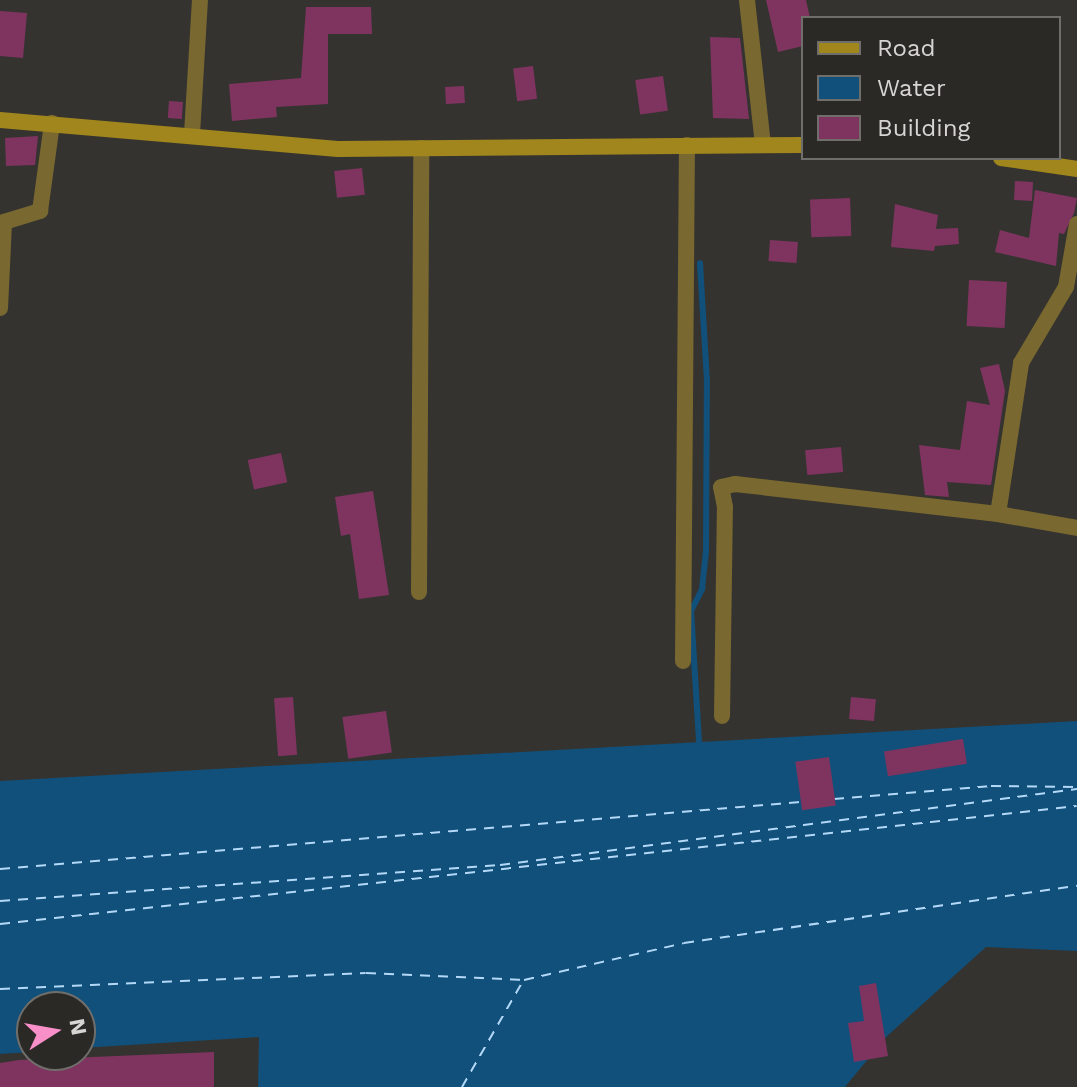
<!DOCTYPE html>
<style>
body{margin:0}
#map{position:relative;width:1077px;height:1087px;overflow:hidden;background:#353330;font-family:"Work Sans",sans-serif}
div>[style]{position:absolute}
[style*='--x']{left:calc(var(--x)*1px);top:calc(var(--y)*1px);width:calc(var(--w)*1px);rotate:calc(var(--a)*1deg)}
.water>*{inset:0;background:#11507a}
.stream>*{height:6px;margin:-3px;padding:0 3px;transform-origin:3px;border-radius:3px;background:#11507a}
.ferry>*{height:2px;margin-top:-1px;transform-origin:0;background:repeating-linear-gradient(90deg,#b4d9f8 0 10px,transparent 0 18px)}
.building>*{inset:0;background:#7f3460;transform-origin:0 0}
.street>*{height:16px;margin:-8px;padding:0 8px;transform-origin:8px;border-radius:8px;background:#796930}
.secondary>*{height:16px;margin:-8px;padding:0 8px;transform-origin:8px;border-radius:8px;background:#a0861c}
span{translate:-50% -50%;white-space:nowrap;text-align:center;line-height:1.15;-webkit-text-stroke:6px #2b2926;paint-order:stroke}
.legend{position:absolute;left:801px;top:16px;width:260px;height:144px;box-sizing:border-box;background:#2b2926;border:2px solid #706e6b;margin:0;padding:10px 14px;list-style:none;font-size:24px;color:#d7d5d3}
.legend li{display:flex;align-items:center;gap:16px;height:40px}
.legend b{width:40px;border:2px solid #706e6b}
.north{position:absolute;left:16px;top:991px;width:80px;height:80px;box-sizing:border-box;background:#2b2926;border:2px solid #706e6b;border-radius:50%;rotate:79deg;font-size:22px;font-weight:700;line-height:32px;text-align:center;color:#d7d5d3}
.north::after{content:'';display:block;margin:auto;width:28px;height:36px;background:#f98fc9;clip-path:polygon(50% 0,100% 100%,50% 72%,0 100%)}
</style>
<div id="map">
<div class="water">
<div style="clip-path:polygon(1077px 721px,1077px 951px,986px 947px,886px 1037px,845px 1087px,258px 1087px,259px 1037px,80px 1048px,80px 1007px,32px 1007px,32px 1052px,0 1054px,0 781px)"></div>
</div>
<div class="stream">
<div style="--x:699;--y:741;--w:130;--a:-93.5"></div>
<div style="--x:691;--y:611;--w:25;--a:-63"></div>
<div style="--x:702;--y:589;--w:37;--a:-84"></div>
<div style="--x:706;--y:552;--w:171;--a:-89.7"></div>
<div style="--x:707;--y:381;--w:118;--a:-93.4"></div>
</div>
<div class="ferry">
<div style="--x:834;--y:799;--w:158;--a:-4.7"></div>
<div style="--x:991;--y:786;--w:86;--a:0.7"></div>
<div style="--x:0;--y:869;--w:803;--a:-4.79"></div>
<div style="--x:0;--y:901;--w:501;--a:-4.12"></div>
<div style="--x:500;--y:865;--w:582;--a:-7.5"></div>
<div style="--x:0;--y:924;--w:1083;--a:-6.25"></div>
<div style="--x:0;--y:989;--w:366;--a:-2.5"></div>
<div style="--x:366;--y:973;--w:158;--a:2.5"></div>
<div style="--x:524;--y:980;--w:164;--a:-13"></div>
<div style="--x:684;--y:943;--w:397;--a:-8.3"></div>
<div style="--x:462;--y:1087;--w:122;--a:-60.1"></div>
</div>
<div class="building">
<div style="clip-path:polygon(766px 0,806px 0,810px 18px,803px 18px,803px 46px,778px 52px)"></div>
<div style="clip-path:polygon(306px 7px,371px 7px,372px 34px,328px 34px,328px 104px,276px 107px,277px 117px,232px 121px,229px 84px,301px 78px)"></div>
<div style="clip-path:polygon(0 11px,27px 13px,23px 58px,0 56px)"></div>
<div style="clip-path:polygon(710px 37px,740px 38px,749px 119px,713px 118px)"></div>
<div style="left:533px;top:66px;width:33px;height:20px;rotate:83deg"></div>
<div style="left:663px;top:76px;width:35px;height:28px;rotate:82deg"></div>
<div style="left:464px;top:86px;width:17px;height:19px;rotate:87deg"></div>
<div style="left:169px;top:101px;width:14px;height:17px;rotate:4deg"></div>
<div style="clip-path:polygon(38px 136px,35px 165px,6px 166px,5px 138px)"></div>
<div style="left:362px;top:168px;width:27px;height:28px;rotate:84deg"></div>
<div style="left:1015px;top:181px;width:18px;height:19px;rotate:3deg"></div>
<div style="clip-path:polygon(1035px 190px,1077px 198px,1074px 213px,1064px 234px,1059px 233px,1056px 266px,995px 252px,1000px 230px,1029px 238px)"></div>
<div style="left:850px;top:198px;width:38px;height:40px;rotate:88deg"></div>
<div style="clip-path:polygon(895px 204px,938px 215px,936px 229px,958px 228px,959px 244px,935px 246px,934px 251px,891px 247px)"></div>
<div style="left:770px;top:240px;width:28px;height:21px;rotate:4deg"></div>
<div style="left:969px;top:280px;width:38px;height:46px;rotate:3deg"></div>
<div style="clip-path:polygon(999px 364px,1005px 391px,991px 485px,947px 482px,949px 497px,925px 495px,919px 445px,960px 450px,967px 401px,990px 405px,980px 368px)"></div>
<div style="left:841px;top:447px;width:25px;height:36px;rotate:85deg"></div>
<div style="left:281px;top:453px;width:30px;height:34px;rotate:78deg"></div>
<div style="clip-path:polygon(373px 491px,389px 595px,359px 599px,350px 534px,341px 536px,335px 497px)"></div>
<div style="left:293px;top:697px;width:58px;height:19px;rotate:86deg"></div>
<div style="left:851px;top:697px;width:25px;height:22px;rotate:5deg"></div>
<div style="left:386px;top:711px;width:42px;height:44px;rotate:82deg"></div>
<div style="left:963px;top:739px;width:25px;height:80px;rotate:81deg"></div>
<div style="left:829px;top:757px;width:49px;height:34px;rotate:82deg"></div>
<div style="clip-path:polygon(876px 983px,888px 1056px,854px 1062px,848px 1023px,864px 1021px,859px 986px)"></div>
<div style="clip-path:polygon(214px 1052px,214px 1087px,0 1087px,0 1063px,19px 1060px)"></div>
</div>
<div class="street">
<div style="--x:747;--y:0;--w:145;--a:83.7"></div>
<div style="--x:192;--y:134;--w:134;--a:-86.6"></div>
<div style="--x:0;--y:308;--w:86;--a:-87.3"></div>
<div style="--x:4;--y:222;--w:38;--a:-17"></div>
<div style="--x:40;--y:211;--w:89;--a:-82.2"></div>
<div style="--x:998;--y:514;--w:153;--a:-81.3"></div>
<div style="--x:1021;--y:363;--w:88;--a:-59.4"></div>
<div style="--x:1066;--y:287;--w:64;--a:-80.1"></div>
<div style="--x:419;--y:592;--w:444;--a:-89.7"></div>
<div style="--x:683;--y:661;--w:516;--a:-89.56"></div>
<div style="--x:722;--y:716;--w:209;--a:-89.2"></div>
<div style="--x:725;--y:507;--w:20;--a:-101"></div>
<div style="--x:721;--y:487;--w:14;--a:-12"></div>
<div style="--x:735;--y:484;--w:265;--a:6.5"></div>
<div style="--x:998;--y:514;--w:80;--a:10"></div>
</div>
<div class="secondary">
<div style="--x:0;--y:120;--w:339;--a:4.9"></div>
<div style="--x:338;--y:149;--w:465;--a:-0.5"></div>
<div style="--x:1001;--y:158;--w:77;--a:8.2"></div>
</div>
<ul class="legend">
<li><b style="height:10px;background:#a0861c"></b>Road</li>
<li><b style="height:22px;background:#11507a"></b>Water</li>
<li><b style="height:22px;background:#7f3460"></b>Building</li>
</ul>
<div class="north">N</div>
</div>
